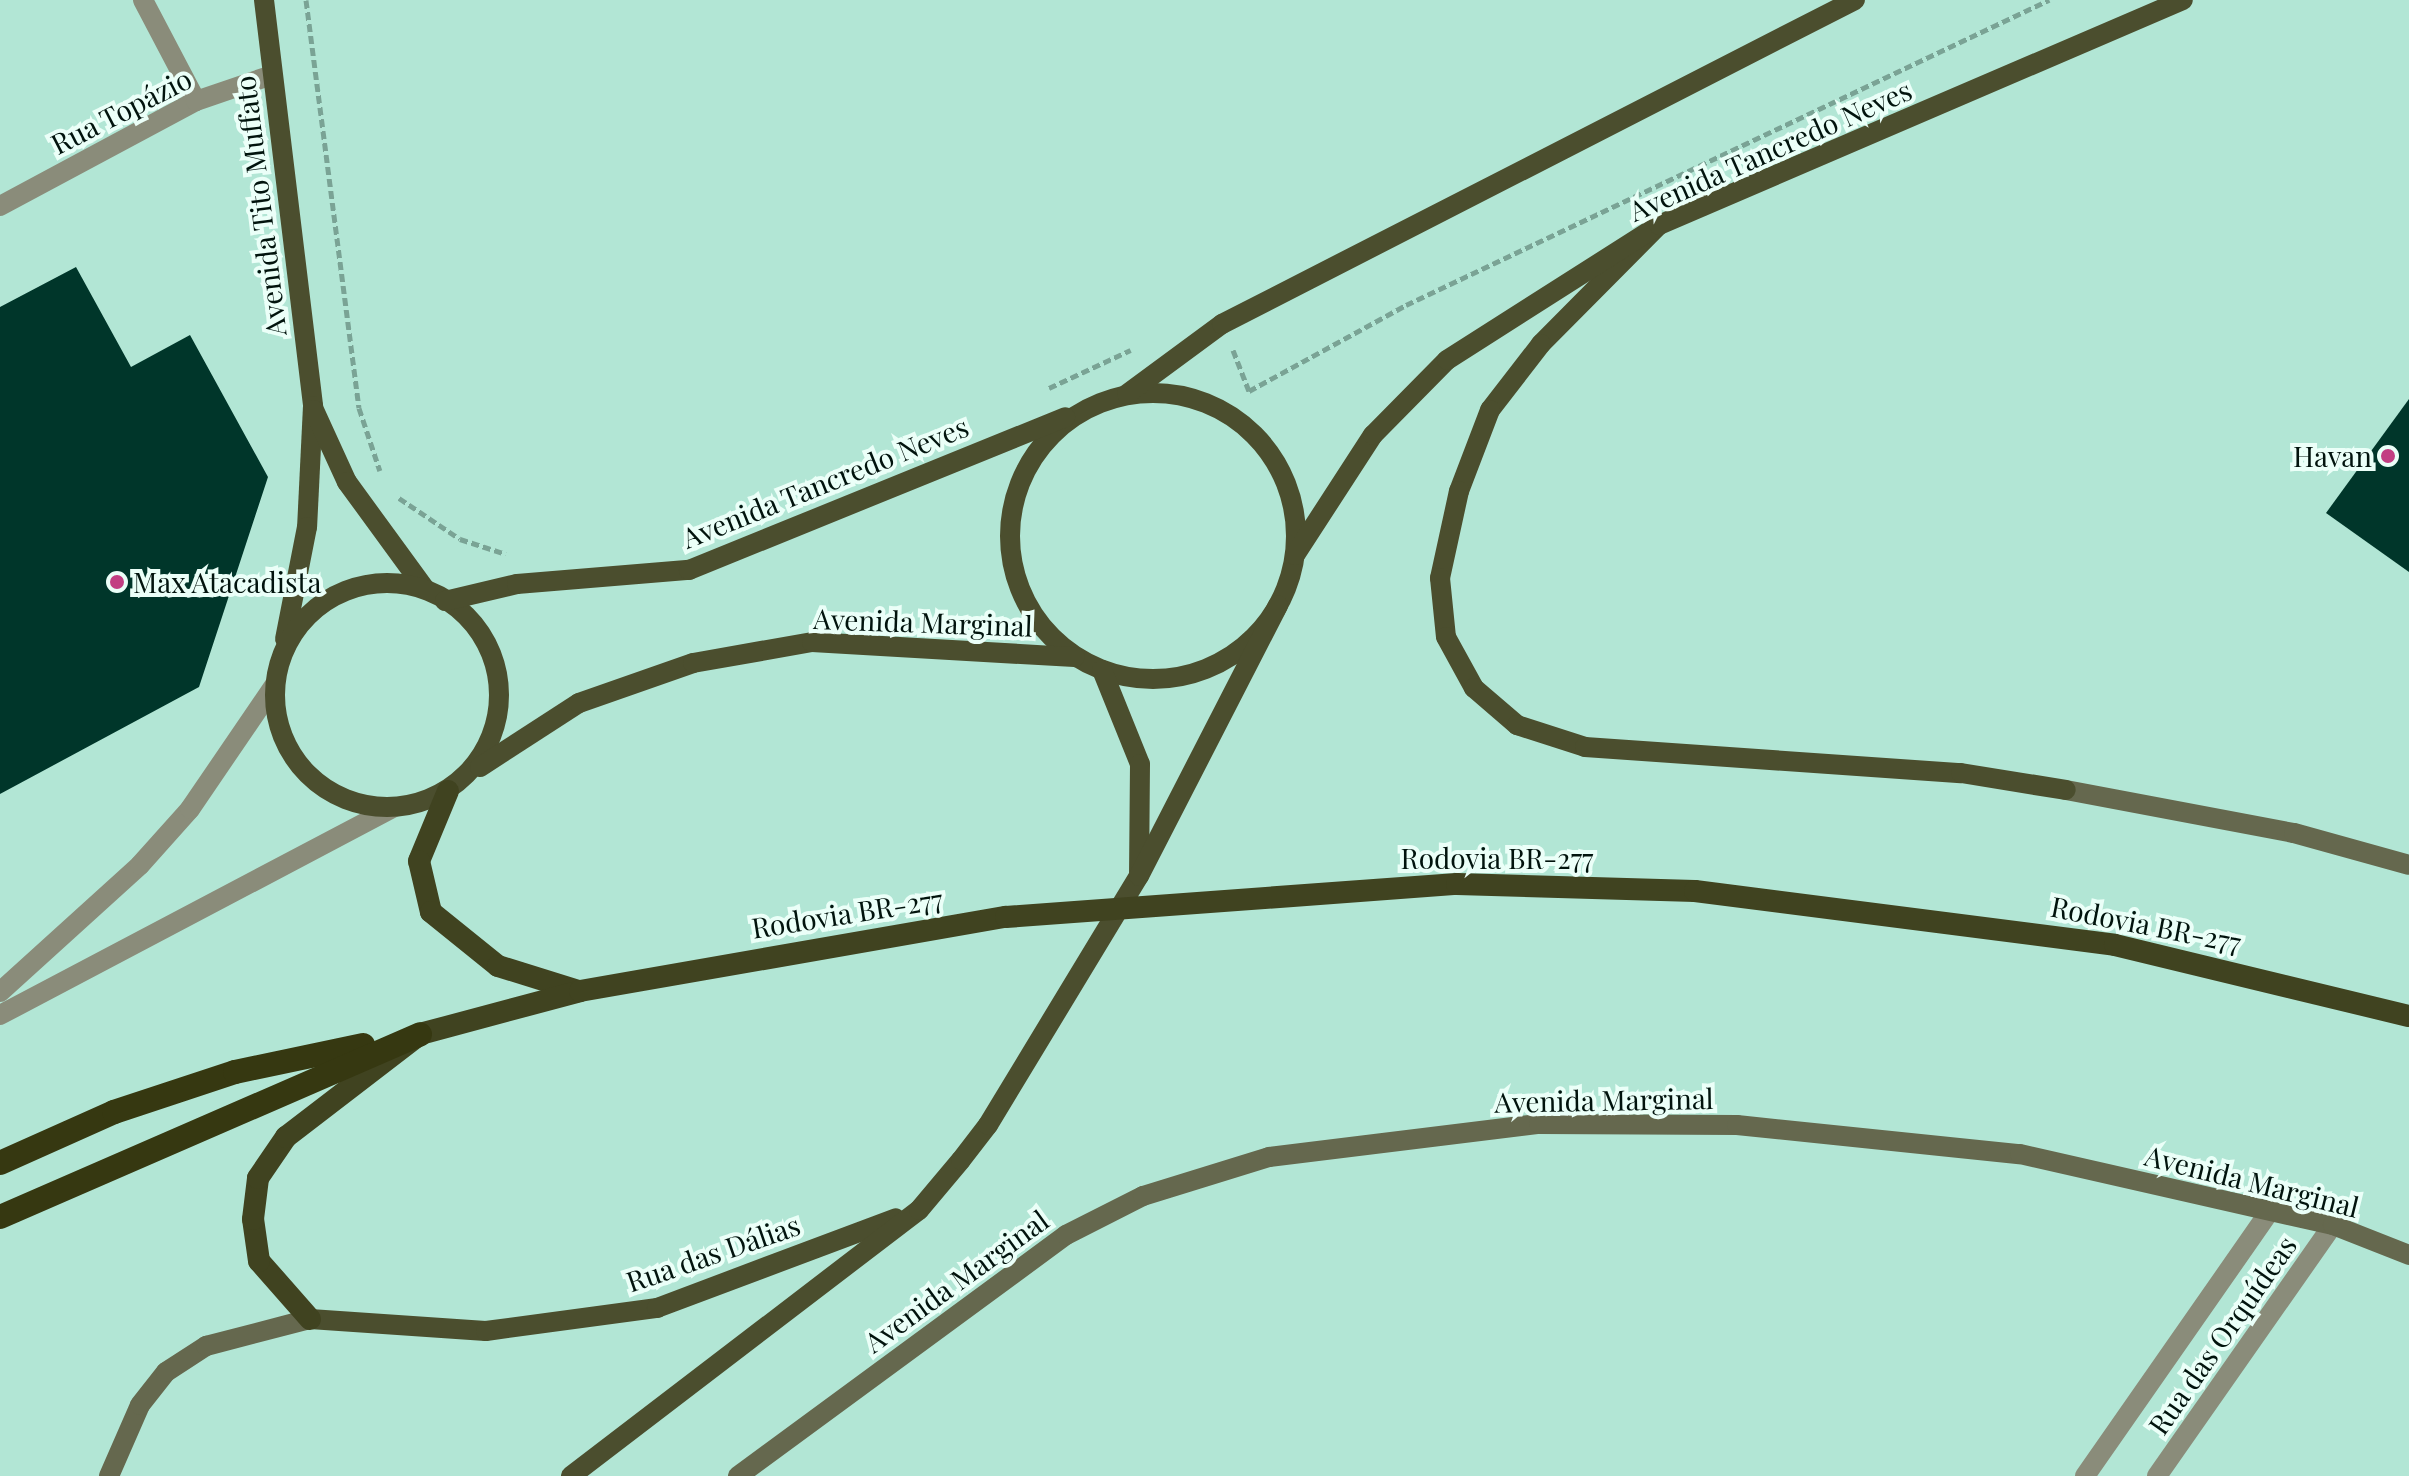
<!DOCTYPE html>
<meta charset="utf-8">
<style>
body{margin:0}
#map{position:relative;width:2409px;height:1476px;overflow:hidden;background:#b2e6d5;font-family:"Playfair Display",serif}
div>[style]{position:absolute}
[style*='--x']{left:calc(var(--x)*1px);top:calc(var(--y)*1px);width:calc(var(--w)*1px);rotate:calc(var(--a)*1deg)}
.building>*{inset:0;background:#00362a}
.path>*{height:5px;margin-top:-2.5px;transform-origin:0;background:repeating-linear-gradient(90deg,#7aa395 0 8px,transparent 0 12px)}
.service>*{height:20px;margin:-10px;padding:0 10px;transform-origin:10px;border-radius:10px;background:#8a8c7a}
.minor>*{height:20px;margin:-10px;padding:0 10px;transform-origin:10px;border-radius:10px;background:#8a8c7a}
.tertiary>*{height:20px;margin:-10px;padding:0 10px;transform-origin:10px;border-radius:10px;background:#8a8c7a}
.secondary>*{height:20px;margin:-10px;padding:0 10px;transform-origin:10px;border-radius:10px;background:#65684e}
.primary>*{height:20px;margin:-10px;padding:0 10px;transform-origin:10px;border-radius:10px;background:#4b4e2e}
.primary>.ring{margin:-10px;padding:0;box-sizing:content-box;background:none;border:20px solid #4b4e2e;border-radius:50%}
.trunk>*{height:22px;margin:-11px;padding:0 11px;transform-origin:11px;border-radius:11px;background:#404320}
.motorway>*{height:24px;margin:-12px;padding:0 12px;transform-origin:12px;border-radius:12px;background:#363811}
.dots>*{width:22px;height:22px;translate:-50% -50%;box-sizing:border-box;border:4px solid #ebfff8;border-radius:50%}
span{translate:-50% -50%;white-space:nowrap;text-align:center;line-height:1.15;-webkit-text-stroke:8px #ebfff8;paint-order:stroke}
.street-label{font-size:28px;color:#01130d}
.poi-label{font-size:28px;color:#01130d}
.right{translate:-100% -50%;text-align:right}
.left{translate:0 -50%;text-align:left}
</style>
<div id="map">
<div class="building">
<div style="clip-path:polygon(76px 267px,131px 367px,190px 335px,268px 477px,199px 687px,0 794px,0 307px)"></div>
<div style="clip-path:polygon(2409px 399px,2409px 572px,2326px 513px)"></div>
</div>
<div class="path">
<div style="--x:306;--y:0;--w:411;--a:82.6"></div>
<div style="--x:359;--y:408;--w:66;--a:71.6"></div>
<div style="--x:1233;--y:350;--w:44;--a:68.7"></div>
<div style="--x:1249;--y:391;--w:179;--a:-28.7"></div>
<div style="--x:1406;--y:305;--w:712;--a:-25.38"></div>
<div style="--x:1049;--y:388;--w:90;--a:-24.9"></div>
<div style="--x:399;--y:498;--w:73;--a:33.9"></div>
<div style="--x:460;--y:539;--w:48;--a:18.1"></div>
</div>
<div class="service">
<div style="--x:2085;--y:1476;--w:323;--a:-55.1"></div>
</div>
<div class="minor">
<div style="--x:143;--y:0;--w:114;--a:62.3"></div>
<div style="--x:0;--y:206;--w:222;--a:-28.2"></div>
<div style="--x:196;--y:101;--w:80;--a:-18.9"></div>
<div style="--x:2157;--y:1476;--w:307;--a:-55"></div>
</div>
<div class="tertiary">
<div style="--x:0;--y:992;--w:189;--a:-42.2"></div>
<div style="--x:140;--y:865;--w:75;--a:-48.2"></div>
<div style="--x:190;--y:809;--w:149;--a:-55.7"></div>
<div style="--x:0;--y:1015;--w:446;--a:-27.8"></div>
</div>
<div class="secondary">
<div style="--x:2066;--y:790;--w:232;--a:10.7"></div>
<div style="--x:2294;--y:833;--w:119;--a:15.5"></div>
<div style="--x:109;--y:1476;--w:77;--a:-66.4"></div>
<div style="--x:140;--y:1405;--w:42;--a:-51.8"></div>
<div style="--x:166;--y:1372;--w:48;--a:-33"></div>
<div style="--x:206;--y:1346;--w:107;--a:-14.6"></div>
<div style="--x:738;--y:1476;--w:407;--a:-36.3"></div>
<div style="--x:1066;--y:1235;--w:86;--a:-26.9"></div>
<div style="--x:1143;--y:1196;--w:132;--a:-17.2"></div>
<div style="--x:1269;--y:1157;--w:272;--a:-7"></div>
<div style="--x:1539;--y:1124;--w:198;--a:0.3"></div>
<div style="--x:1737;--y:1125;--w:284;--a:5.9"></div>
<div style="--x:2020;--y:1154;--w:321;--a:12.8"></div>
<div style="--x:2333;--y:1225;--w:82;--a:21.5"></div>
</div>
<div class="primary">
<div style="--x:264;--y:0;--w:409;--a:83.1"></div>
<div style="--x:313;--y:406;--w:121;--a:92.8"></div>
<div style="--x:307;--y:527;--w:114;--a:101.1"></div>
<div style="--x:1659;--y:225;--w:168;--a:134.8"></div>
<div style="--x:1541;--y:344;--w:83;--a:127.7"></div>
<div style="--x:1490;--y:410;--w:87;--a:110.9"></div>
<div style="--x:1459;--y:491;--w:89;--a:102.3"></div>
<div style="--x:1440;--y:578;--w:59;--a:84.2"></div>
<div style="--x:1446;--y:637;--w:58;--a:61.2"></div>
<div style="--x:1474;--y:688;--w:57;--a:40.7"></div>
<div style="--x:1517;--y:725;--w:71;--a:17.9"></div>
<div style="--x:1585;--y:747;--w:377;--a:4"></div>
<div style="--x:1961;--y:773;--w:106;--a:9.2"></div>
<div class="ring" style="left:1010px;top:393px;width:266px;height:266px"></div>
<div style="--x:1127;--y:394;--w:118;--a:-36.4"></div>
<div style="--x:1222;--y:324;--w:711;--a:-27.11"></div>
<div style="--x:314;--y:410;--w:79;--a:65.4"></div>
<div style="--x:347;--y:482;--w:132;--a:53.9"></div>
<div style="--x:1295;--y:555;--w:143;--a:-57"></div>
<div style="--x:1373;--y:435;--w:105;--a:-45.4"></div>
<div style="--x:1447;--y:360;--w:251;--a:-32.5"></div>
<div style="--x:1659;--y:225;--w:570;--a:-23.24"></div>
<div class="ring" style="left:275px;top:583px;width:204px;height:204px"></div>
<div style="--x:445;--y:601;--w:74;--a:-13.3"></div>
<div style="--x:517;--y:584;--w:173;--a:-4.7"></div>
<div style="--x:689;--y:570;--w:406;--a:-22.1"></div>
<div style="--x:1102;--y:670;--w:101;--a:68"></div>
<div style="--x:1140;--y:764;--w:108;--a:90.5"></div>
<div style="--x:480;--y:767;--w:118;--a:-32.9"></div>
<div style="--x:579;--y:703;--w:121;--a:-19.3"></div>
<div style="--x:693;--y:663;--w:121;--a:-10"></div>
<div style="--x:812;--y:642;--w:263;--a:3.3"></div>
<div style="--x:310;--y:1319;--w:176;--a:3.9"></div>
<div style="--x:486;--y:1331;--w:173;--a:-7.7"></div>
<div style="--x:657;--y:1308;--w:255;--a:-20.6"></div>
<div style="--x:571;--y:1476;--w:438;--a:-37.4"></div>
<div style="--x:919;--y:1210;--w:65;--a:-50"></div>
<div style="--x:961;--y:1160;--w:44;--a:-52.4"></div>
<div style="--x:988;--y:1125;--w:291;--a:-58.8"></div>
<div style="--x:1139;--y:876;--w:304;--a:-62.8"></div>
</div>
<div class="trunk">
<div style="--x:448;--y:791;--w:76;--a:112.5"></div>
<div style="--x:419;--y:861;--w:52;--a:76.8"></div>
<div style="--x:431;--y:912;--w:86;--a:38.9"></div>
<div style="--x:498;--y:966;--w:85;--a:17.2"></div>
<div style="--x:310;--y:1319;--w:77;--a:-131.3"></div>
<div style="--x:259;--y:1261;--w:42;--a:-98.1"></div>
<div style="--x:253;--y:1219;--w:41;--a:-83"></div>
<div style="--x:258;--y:1178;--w:50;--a:-55.7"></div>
<div style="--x:286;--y:1137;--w:169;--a:-37.5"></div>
<div style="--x:420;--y:1034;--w:166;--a:-15"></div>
<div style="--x:580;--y:991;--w:432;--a:-9.9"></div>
<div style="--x:1006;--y:917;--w:452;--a:-4.2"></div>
<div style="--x:1457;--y:884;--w:238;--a:1.7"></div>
<div style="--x:1695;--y:891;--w:423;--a:7.3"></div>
<div style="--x:2115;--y:945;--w:302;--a:13.6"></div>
</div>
<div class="motorway">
<div style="--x:0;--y:1163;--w:125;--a:-24.1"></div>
<div style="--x:114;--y:1112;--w:127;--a:-18.3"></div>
<div style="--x:235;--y:1072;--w:131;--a:-11.9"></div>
<div style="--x:0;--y:1217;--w:458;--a:-23.5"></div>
</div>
<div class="dots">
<div style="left:2388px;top:456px;background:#c23e82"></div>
<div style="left:117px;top:582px;background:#c23e82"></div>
</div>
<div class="street-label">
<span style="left:121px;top:111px;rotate:-27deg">Rua Topázio</span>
<span style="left:1770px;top:150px;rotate:-24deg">Avenida Tancredo Neves</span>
<span style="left:260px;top:206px;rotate:-97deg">Avenida Tito Muffato</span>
<span style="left:825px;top:482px;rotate:-22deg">Avenida Tancredo Neves</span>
<span style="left:923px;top:622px;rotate:2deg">Avenida Marginal</span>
<span style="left:1497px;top:858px">Rodovia BR-277</span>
<span style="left:847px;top:913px;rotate:-9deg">Rodovia BR-277</span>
<span style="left:2146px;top:924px;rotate:11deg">Rodovia BR-277</span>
<span style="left:1604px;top:1100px;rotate:-1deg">Avenida Marginal</span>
<span style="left:2252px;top:1181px;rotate:14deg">Avenida Marginal</span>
<span style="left:713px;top:1253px;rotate:-19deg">Rua das Dálias</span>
<span style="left:956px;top:1281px;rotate:-36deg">Avenida Marginal</span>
<span style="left:2222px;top:1335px;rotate:-55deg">Rua das Orquídeas</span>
</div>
<div class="poi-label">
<span class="right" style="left:2372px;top:456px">Havan</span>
<span class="left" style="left:133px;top:582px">Max Atacadista</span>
</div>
</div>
